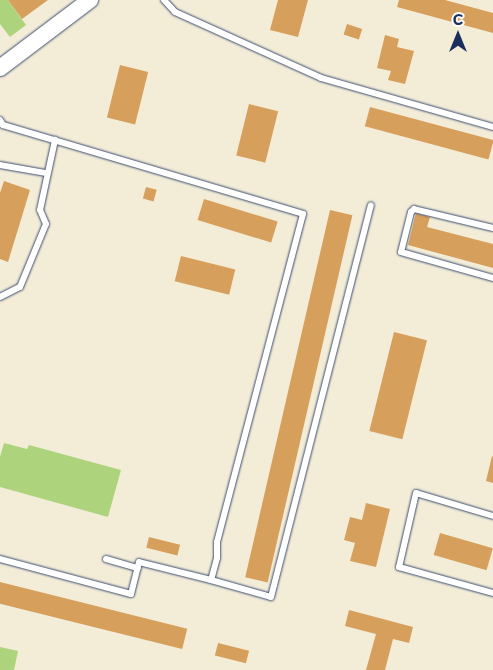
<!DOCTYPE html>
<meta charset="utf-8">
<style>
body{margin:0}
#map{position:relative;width:493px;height:670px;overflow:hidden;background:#f3edd8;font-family:"Playpen Sans",sans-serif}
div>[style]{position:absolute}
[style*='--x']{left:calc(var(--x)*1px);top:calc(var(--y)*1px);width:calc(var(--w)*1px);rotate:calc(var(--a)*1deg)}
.green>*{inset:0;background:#add37d}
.building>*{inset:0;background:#d79f5c;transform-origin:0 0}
.roads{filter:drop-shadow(0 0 1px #3b4c70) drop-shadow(0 0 1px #3b4c70)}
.service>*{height:6px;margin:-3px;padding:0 3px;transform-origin:3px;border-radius:3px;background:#fff}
.tertiary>*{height:16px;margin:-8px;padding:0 8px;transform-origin:8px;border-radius:8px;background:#fff}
span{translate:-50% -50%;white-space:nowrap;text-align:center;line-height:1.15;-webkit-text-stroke:4px #fdfcf7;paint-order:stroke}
.north{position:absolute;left:433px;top:10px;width:50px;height:50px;-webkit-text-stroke:4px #fdfcf7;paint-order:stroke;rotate:0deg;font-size:14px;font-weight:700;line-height:20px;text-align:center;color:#1b2f5e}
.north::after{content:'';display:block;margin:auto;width:18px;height:22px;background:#1b2f5e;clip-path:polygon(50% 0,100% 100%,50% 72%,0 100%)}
</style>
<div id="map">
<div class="green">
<div style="clip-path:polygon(0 0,8px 0,26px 25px,10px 37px,0 24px)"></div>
<div style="clip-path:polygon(4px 443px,27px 449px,29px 445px,121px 470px,108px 517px,0 487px,0 457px)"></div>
<div style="clip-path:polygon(0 647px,18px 651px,14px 670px,0 670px)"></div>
</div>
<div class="building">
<div style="clip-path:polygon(8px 0,48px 0,22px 19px)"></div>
<div style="clip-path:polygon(278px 0,308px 0,298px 37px,270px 30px)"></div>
<div style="clip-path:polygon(399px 0,445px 0,493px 13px,493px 33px,397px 7px)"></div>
<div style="left:347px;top:24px;width:16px;height:11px;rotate:18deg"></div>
<div style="clip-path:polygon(385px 35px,399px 39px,397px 47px,414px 51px,405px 84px,388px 80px,391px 71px,377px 68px)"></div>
<div style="left:120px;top:65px;width:29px;height:54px;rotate:14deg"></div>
<div style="left:249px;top:104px;width:30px;height:53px;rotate:14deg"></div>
<div style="left:370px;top:107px;width:128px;height:20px;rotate:15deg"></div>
<div style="clip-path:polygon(4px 181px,30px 190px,8px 262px,0 259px,0 193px)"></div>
<div style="left:146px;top:187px;width:11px;height:12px;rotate:15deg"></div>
<div style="left:204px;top:199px;width:77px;height:22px;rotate:17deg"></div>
<div style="left:330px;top:210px;width:23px;height:377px;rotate:13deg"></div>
<div style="clip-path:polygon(416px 213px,430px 217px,427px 227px,493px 244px,493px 268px,408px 245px)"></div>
<div style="left:181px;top:256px;width:56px;height:26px;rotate:14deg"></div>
<div style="left:394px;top:332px;width:34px;height:102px;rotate:14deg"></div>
<div style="clip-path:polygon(492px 456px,493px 457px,493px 483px,486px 481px)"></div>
<div style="clip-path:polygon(366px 503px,390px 509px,376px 567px,350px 561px,355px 543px,344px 540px,350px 517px,362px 520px)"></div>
<div style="left:440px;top:533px;width:55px;height:23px;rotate:16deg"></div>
<div style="left:149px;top:537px;width:32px;height:11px;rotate:14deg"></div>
<div style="left:0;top:582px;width:193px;height:21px;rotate:14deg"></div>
<div style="clip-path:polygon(349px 610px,413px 627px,409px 643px,393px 639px,385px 670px,366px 670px,376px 634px,345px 626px)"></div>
<div style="left:218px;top:643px;width:32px;height:13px;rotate:14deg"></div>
</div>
<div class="roads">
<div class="service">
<div style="--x:164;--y:0;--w:16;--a:47"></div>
<div style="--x:175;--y:12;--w:160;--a:24.3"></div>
<div style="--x:321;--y:78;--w:179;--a:15.9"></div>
<div style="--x:0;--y:120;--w:6;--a:59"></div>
<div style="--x:3;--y:125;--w:313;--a:16.5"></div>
<div style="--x:303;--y:214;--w:339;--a:104.7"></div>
<div style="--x:217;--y:542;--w:16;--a:90"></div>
<div style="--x:217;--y:558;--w:23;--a:105"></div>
<div style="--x:211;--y:580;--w:74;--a:-166"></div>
<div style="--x:139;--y:562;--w:33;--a:104"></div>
<div style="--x:131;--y:594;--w:136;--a:-165"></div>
<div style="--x:0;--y:165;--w:47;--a:9.9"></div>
<div style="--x:493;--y:228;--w:81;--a:-166.5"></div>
<div style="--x:414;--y:209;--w:4;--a:135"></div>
<div style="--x:411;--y:212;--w:41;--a:104"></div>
<div style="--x:401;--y:252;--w:96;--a:15.8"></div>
<div style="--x:0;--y:297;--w:22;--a:-27"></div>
<div style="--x:20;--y:287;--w:68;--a:-67.6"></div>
<div style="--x:46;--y:224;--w:15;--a:-113"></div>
<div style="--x:40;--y:210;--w:72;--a:-77.9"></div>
<div style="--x:493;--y:516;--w:80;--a:-163.4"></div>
<div style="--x:416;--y:493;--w:76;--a:102.9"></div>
<div style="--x:399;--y:567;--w:98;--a:15.5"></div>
<div style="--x:106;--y:559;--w:33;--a:16"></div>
<div style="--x:211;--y:580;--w:62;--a:15.8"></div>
<div style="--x:271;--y:597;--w:404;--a:-75.7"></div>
</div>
<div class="tertiary">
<div style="--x:0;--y:68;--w:113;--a:-37.1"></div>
</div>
</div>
<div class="north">С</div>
</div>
